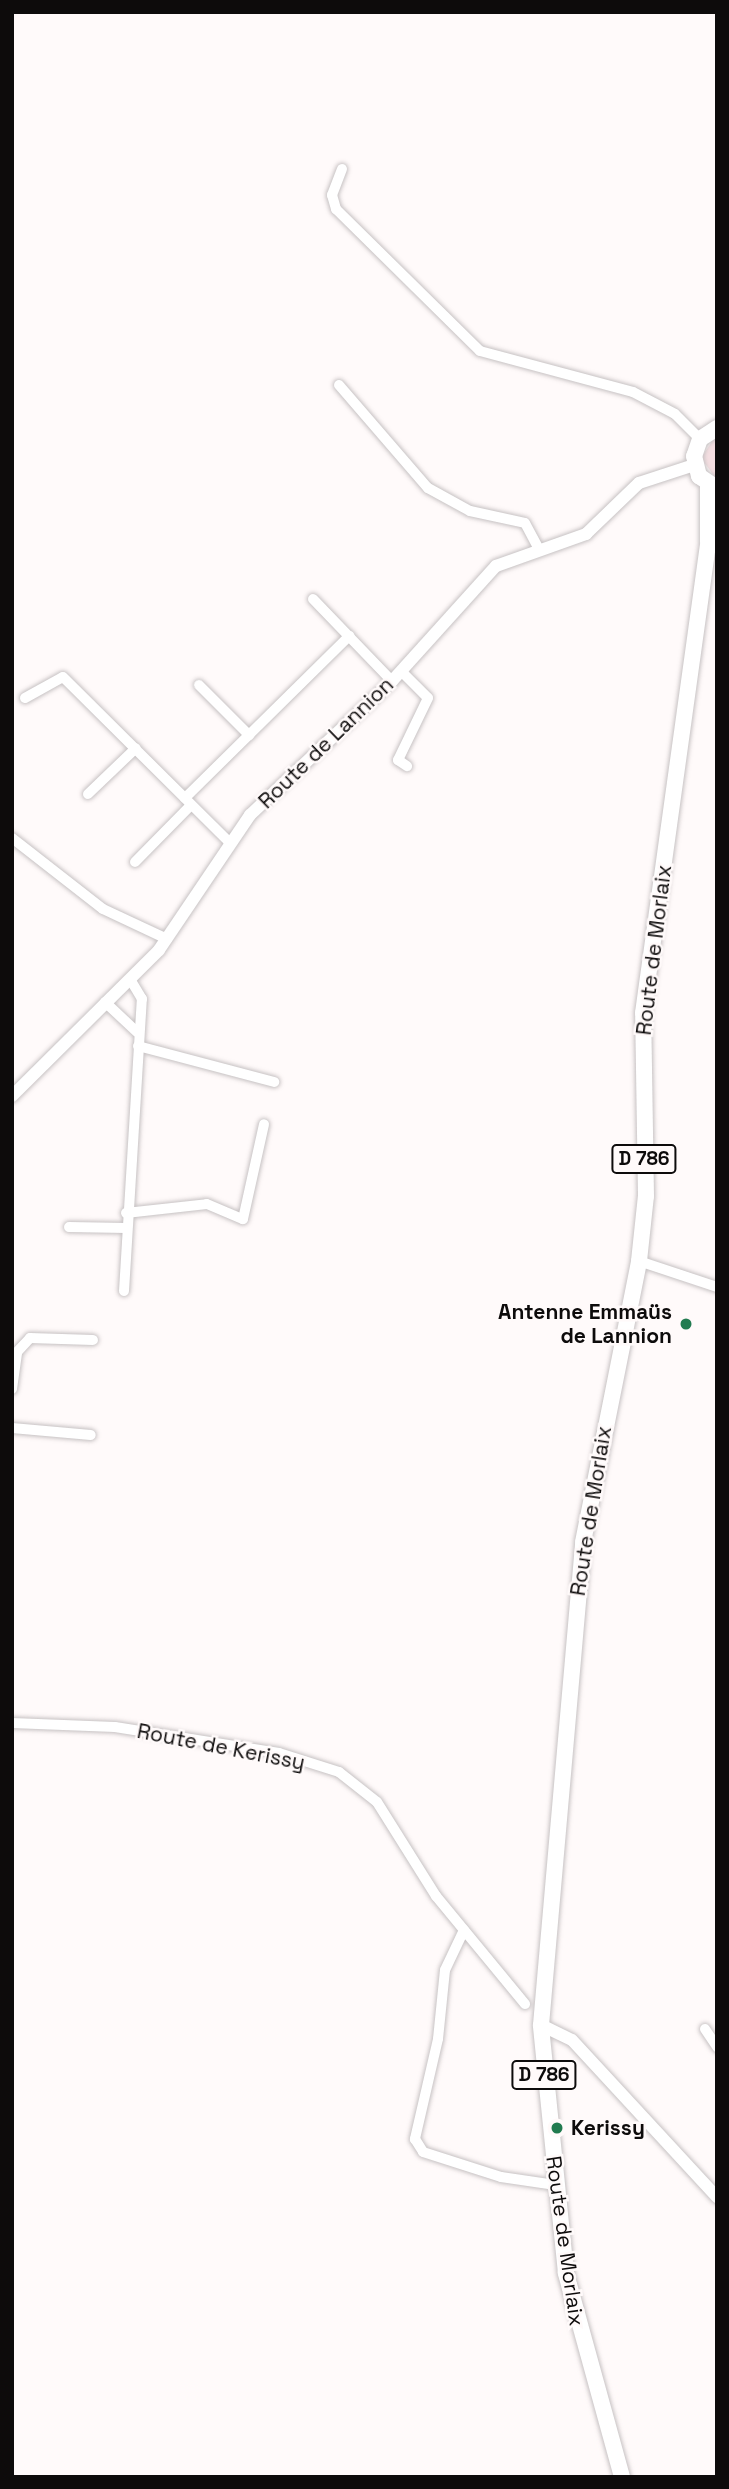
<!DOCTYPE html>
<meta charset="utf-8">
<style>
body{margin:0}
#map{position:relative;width:729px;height:2489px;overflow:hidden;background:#fffafa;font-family:"Space Grotesk",sans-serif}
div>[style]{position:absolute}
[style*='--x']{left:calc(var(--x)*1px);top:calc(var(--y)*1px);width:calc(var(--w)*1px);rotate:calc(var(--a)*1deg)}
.green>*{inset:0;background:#f5dfe2}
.roads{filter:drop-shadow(0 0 2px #c7c2c3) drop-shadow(0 0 2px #c7c2c3)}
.minor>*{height:10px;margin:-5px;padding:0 5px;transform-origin:5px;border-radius:5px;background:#fff}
.tertiary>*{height:12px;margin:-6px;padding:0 6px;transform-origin:6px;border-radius:6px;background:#fff}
.primary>*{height:16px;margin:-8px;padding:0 8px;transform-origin:8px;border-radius:8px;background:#fff}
.dots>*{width:19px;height:19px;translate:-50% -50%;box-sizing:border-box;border:4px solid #fffafa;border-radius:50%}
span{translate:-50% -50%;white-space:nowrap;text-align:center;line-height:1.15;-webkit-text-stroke:5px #fffafa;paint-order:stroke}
.shield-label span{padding:2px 5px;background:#fffafa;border:2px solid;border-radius:5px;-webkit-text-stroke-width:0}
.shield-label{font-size:19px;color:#0d0b0b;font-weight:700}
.street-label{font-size:21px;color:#0d0b0b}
.poi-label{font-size:21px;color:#0d0b0b;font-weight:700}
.right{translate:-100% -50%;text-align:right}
.left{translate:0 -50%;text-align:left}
.frame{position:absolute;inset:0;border:14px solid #0d0b0b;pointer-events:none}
</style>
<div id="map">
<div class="green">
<div style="clip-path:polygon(717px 434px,717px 480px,701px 458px)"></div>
</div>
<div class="roads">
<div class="minor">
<div style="--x:342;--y:169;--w:28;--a:111"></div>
<div style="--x:332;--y:195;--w:15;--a:74"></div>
<div style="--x:336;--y:209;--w:202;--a:44.6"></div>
<div style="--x:480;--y:351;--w:158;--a:15"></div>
<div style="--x:633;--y:392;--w:47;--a:27.6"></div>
<div style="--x:675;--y:414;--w:35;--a:45"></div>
<div style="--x:339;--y:385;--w:136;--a:49.2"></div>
<div style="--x:428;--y:488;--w:48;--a:28.7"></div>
<div style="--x:470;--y:511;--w:56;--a:12.3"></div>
<div style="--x:525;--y:523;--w:26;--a:62"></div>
<div style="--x:313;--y:599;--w:114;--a:46.1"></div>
<div style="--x:401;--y:671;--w:38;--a:45"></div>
<div style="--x:428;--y:698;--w:69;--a:115.8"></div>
<div style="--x:398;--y:760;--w:11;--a:34"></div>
<div style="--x:199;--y:685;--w:71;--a:45"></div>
<div style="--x:25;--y:698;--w:43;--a:-28.9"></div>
<div style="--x:63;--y:677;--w:233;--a:44.8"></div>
<div style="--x:88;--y:794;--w:66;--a:-43.8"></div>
<div style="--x:185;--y:798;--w:231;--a:-44.6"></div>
<div style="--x:12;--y:838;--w:115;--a:38"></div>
<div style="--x:103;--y:909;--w:71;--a:25.1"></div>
<div style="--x:135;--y:862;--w:80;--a:-45.5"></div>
<div style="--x:105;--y:1002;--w:44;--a:43.2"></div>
<div style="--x:138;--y:1046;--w:141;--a:14.8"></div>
<div style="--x:126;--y:1213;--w:81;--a:-6.3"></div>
<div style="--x:207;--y:1204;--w:39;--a:23"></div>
<div style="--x:243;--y:1219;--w:97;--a:-77.5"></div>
<div style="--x:69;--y:1227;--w:57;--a:1"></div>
<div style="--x:639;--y:1261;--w:82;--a:18.4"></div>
<div style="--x:124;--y:1291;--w:293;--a:-86.5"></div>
<div style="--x:142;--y:999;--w:23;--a:-121"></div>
<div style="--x:12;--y:1389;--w:37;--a:-82"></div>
<div style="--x:17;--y:1352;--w:19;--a:-47"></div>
<div style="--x:30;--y:1338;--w:63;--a:1.8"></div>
<div style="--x:12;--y:1428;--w:79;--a:5.1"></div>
<div style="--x:12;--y:1723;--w:103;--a:2.2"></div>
<div style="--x:115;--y:1727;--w:166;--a:9"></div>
<div style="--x:279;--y:1753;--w:63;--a:17.6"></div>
<div style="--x:339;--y:1772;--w:48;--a:38.3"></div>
<div style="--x:377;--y:1802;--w:111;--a:57.9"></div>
<div style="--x:436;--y:1896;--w:140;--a:50.5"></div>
<div style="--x:464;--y:1930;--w:44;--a:115.4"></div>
<div style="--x:445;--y:1970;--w:69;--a:95.8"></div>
<div style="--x:438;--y:2039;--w:103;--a:103"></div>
<div style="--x:415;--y:2139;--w:15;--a:58"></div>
<div style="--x:423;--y:2152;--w:82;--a:17.8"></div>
<div style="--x:501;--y:2177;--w:55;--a:8.4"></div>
<div style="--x:705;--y:2029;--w:22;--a:56"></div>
</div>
<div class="tertiary">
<div style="--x:12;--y:1096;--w:207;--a:-44.8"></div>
<div style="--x:159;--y:950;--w:163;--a:-56"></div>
<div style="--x:250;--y:815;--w:195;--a:-43.3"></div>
<div style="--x:392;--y:681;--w:155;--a:-47.9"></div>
<div style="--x:496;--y:566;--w:96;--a:-19.6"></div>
<div style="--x:586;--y:534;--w:74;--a:-43.9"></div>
<div style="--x:639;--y:483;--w:58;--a:-18.1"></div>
<div style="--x:541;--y:2025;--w:34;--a:26"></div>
<div style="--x:572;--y:2040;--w:214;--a:47.3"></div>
</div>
<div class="primary">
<div style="--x:717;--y:428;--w:20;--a:147"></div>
<div style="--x:700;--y:439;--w:18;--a:109"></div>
<div style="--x:694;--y:456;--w:21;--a:76"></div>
<div style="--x:699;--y:476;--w:22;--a:34"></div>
<div style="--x:622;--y:2477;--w:212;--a:-105.4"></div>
<div style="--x:566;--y:2273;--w:249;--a:-95.8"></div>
<div style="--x:541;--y:2025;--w:485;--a:-85"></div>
<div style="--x:583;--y:1542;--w:287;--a:-78.7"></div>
<div style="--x:639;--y:1261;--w:65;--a:-83.9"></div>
<div style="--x:646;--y:1196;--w:183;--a:-90.9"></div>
<div style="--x:643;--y:1013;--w:475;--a:-82.1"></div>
<div style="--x:708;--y:542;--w:58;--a:-90"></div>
</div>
</div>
<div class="dots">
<div style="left:686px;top:1324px;background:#227b50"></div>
<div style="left:557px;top:2128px;background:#227b50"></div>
</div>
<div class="shield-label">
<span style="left:644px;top:1159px">D 786</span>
<span style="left:544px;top:2075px">D 786</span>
</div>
<div class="street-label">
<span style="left:326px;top:743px;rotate:-44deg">Route de Lannion</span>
<span style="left:654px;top:950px;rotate:-83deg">Route de Morlaix</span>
<span style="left:591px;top:1511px;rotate:-81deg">Route de Morlaix</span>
<span style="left:221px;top:1747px;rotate:11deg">Route de Kerissy</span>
<span style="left:565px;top:2241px;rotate:82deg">Route de Morlaix</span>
</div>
<div class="poi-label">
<span class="right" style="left:672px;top:1324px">Antenne Emmaüs<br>de Lannion</span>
<span class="left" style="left:571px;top:2128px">Kerissy</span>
</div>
<div class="frame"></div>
</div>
